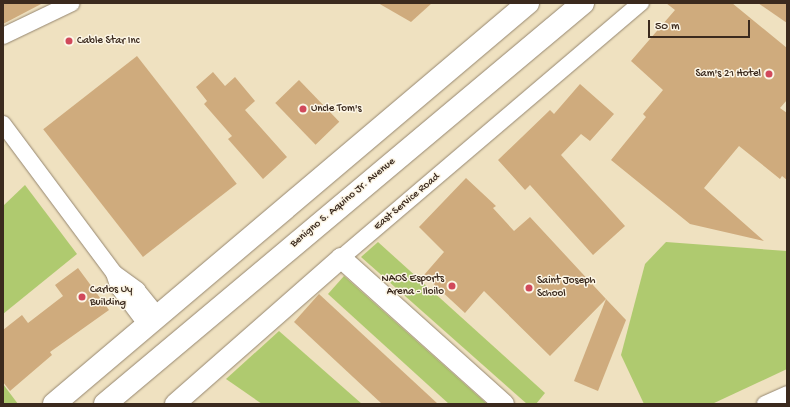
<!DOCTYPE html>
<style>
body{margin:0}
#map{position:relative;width:790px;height:407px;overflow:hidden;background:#efe1c0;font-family:"Gochi Hand",sans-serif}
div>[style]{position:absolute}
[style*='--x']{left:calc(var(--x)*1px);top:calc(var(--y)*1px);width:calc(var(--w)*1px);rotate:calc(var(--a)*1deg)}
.green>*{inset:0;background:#afca6f}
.building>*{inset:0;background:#cfab7d;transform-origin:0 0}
.roads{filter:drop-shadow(0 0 1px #95866f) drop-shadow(0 0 1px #95866f)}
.minor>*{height:16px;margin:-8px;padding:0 8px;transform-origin:8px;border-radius:8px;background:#fff}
.major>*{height:20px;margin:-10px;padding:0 10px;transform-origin:10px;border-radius:10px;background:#fff}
.highway>*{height:22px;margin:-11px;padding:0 11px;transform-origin:11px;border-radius:11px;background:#fff}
.dots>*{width:11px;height:11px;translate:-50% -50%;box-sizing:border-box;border:2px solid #fcf5e5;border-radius:50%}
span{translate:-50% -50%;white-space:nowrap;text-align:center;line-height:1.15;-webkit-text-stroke:3px #fcf5e5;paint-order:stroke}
.poi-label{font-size:11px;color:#3b2a1e}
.left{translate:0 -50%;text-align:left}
.right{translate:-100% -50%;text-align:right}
.street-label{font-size:11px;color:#3b2a1e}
.frame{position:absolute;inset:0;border:4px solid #3b2a1e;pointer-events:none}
.scale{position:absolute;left:648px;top:20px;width:102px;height:18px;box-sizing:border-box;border:2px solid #3b2a1e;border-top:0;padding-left:5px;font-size:12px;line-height:14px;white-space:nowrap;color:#3b2a1e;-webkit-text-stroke:3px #fcf5e5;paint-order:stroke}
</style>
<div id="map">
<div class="green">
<div style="clip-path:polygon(25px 185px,77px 254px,3px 314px,3px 206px)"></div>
<div style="clip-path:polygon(378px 242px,545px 393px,536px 404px,527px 404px,361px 257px)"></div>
<div style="clip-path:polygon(666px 242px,787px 251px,787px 369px,712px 404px,644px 404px,621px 355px,645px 264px)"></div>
<div style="clip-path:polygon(344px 276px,487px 404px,449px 404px,328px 294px)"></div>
<div style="clip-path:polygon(279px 331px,362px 404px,262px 404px,226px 379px)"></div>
<div style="clip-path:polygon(3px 384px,18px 404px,3px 404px)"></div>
</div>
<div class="building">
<div style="clip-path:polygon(3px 3px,43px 3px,3px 24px)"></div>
<div style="clip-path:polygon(378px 3px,432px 3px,411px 22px)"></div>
<div style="clip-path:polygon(666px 3px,732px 3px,787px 48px,787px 100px,780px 108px,787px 113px,787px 180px,782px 176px,780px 179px,739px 146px,704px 188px,764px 241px,690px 224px,611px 160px,646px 117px,643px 114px,663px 90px,631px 61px,675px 10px)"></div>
<div style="clip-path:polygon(758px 3px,787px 3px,787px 23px)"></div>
<div style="left:137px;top:56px;width:162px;height:119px;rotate:52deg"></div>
<div style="clip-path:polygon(213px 72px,225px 86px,235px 77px,255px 101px,245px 110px,287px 157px,263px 179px,228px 139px,232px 136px,204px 104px,207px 101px,196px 87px)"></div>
<div style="left:299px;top:80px;width:58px;height:33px;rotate:46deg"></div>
<div style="clip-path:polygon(580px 84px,614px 114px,590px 141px,581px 134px,561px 155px,625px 226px,593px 255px,530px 185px,525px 190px,498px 160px,550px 110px,554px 114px)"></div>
<div style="clip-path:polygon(466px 178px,496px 206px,493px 208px,514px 231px,530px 217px,606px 299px,550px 356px,484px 291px,465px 313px,424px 275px,444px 252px,419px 227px)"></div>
<div style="clip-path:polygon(78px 268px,109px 310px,50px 352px,52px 355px,10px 391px,3px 382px,3px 330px,22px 315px,28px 323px,63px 296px,55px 285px)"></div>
<div style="clip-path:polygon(319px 294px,438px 404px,382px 404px,294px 322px)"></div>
<div style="clip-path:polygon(606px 299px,626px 320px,598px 391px,574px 381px)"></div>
</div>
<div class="roads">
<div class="minor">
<div style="--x:3;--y:36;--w:76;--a:-25.6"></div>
<div style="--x:3;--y:124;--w:186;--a:53.3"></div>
<div style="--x:114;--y:273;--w:16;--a:72"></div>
<div style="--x:119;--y:288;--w:45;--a:53.1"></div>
<div style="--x:341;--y:258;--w:394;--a:-40.4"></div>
<div style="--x:114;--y:273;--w:29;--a:36"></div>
<div style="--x:137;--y:290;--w:32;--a:51"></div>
<div style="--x:765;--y:404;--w:24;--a:-24"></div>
</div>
<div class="major">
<div style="--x:175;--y:404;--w:221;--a:-41.3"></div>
<div style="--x:341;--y:258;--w:219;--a:41.9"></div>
</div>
<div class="highway">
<div style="--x:54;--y:404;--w:621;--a:-40.23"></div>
<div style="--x:105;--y:404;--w:624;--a:-39.99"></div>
</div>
</div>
<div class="dots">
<div style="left:69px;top:41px;background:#d1495b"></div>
<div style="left:769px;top:74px;background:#d1495b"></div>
<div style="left:303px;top:109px;background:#d1495b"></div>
<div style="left:452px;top:286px;background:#d1495b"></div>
<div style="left:529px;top:288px;background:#d1495b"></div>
<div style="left:82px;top:297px;background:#d1495b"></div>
</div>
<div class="poi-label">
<span class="left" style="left:77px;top:41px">Cable Star Inc</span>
<span class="right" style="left:761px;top:74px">Sam's 21 Hotel</span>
<span class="left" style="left:311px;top:109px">Uncle Tom's</span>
<span class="right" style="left:444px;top:286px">NAOS Esports<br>Arena - Iloilo</span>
<span class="left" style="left:537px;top:288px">Saint Joseph<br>School</span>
<span class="left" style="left:90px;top:297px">Carlos Uy<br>Building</span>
</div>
<div class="street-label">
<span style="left:407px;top:202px;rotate:-40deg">East Service Road</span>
<span style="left:343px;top:203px;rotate:-40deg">Benigno S. Aquino Jr. Avenue</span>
</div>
<div class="frame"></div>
<div class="scale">50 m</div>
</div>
